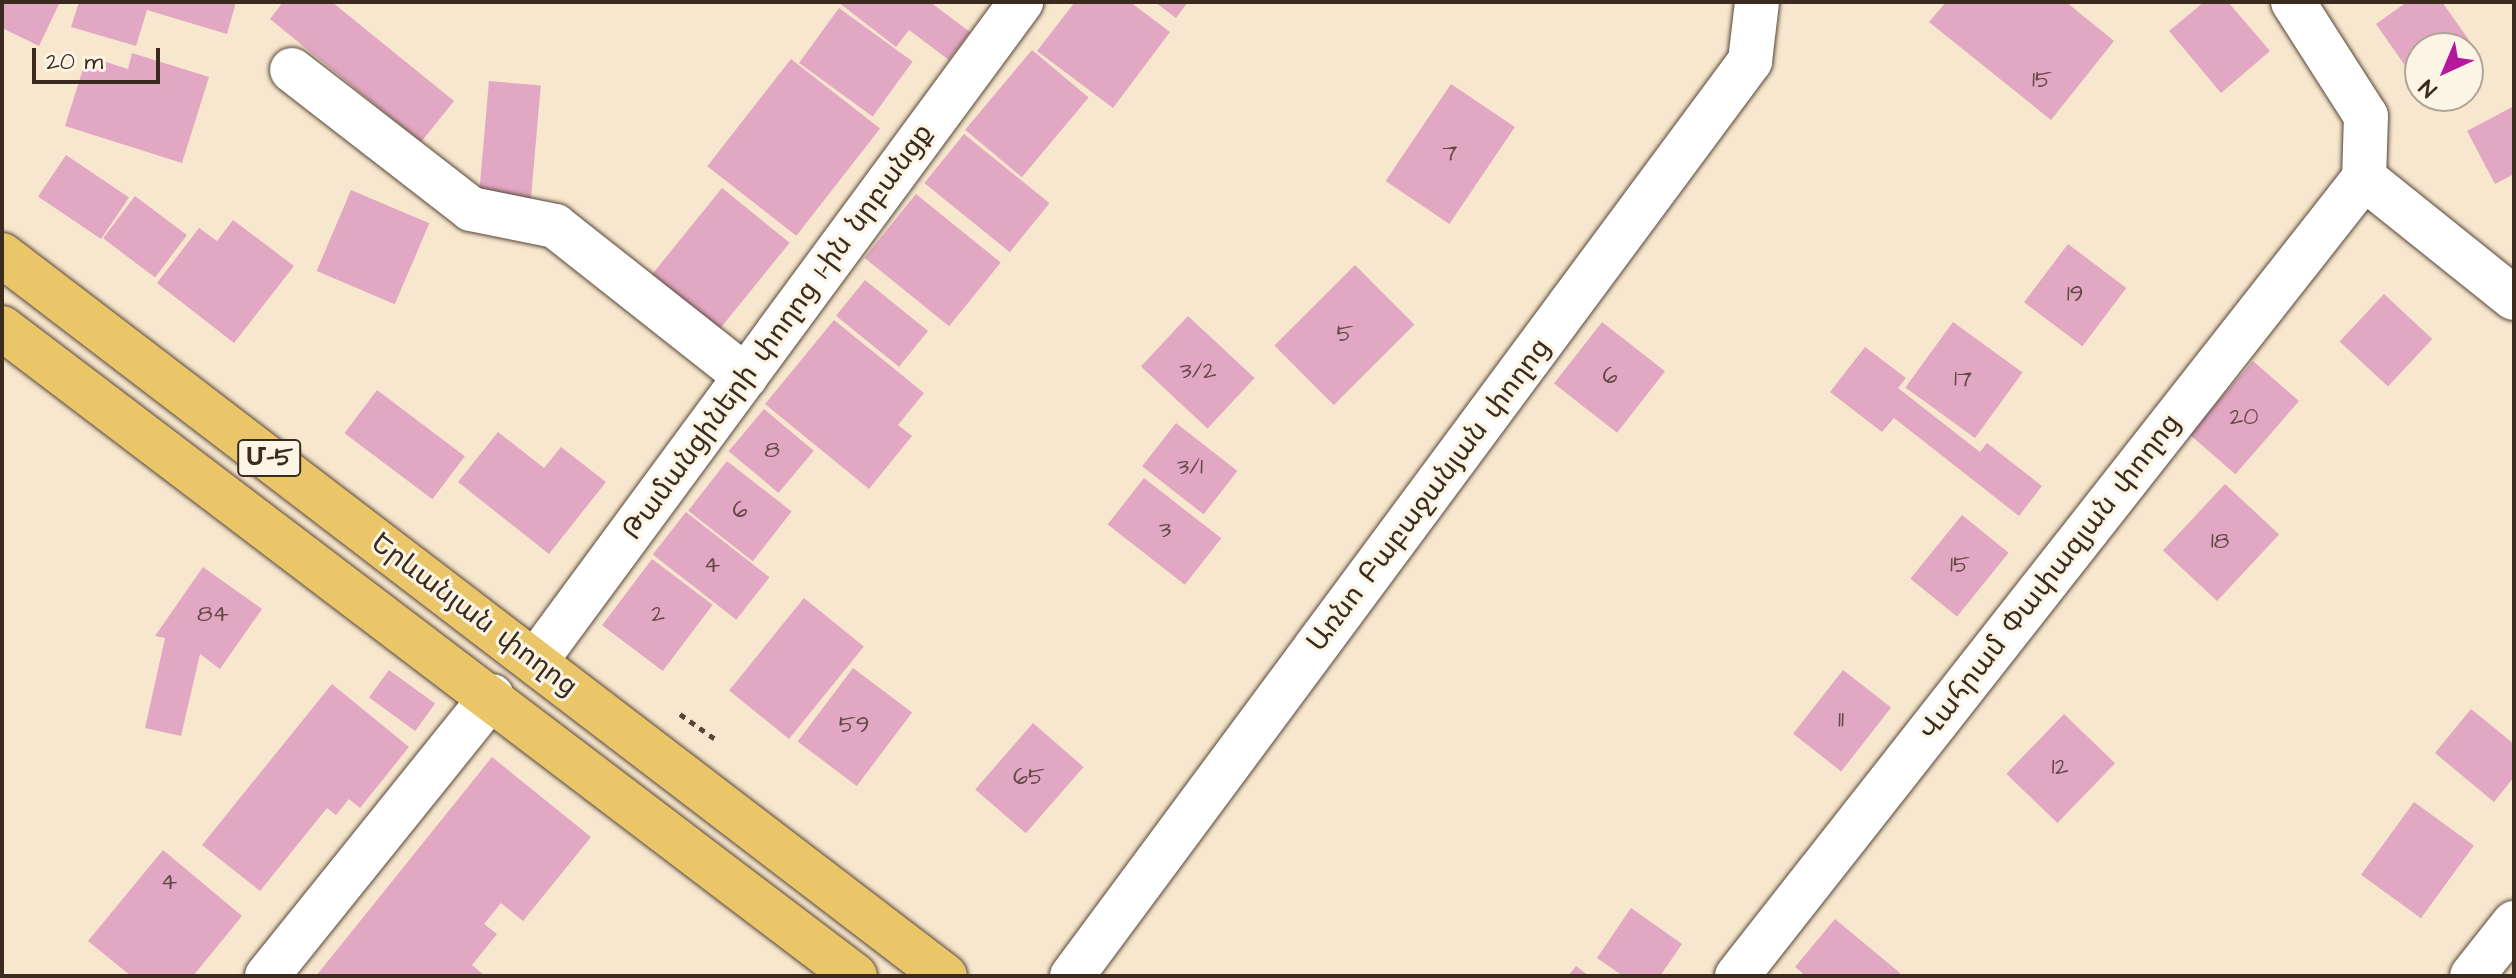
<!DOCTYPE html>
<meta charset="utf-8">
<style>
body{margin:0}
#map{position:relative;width:2516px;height:978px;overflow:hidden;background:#f7e7ce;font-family:"Architects Daughter","Noto Sans Armenian",sans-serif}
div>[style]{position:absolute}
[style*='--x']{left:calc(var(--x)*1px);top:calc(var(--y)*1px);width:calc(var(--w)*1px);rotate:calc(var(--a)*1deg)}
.building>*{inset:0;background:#e2a7c2;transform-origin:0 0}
.path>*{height:5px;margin-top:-2.5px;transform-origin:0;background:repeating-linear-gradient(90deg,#574638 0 6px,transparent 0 12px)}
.roads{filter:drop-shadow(0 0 2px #574638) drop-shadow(0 0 2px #574638)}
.minor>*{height:44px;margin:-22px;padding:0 22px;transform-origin:22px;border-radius:22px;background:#fff}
.highway>*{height:44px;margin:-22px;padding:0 22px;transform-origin:22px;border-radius:22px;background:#ebc669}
span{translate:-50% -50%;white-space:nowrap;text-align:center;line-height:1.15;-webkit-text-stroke:6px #fcf5e5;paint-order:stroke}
.number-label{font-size:24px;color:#654947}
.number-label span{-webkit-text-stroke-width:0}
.shield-label span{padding:2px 6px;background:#fcf5e5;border:2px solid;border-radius:6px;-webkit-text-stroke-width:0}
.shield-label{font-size:26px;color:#3b2a1e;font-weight:700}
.street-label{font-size:28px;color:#3b2a1e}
.frame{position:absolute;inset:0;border:4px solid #3b2a1e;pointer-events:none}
.north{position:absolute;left:2404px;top:32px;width:80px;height:80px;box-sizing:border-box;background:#fcf5e5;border:2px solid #afa495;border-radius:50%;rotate:224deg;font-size:22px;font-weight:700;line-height:32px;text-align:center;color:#3b2a1e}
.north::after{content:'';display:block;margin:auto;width:28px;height:36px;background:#b5179e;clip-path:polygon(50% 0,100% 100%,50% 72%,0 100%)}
.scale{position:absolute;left:32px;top:48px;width:128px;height:36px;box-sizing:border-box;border:4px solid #3b2a1e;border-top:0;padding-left:10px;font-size:24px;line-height:28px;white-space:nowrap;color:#3b2a1e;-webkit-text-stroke:6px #fcf5e5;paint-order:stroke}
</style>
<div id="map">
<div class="building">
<div style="clip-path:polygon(2px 2px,60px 2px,39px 46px,2px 28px)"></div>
<div style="clip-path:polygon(79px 2px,236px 2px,227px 34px,147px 10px,136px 46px,71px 27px)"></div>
<div style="clip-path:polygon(283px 2px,332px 2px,454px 101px,421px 142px,270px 19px)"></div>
<div style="clip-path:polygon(838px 2px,930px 2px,970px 32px,949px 60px,909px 30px,896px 47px)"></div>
<div style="clip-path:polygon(1075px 2px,1130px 2px,1170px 32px,1113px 108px,1037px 51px)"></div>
<div style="clip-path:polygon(1155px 2px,1188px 2px,1176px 18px)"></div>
<div style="clip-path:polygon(1946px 2px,2066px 2px,2114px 41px,2051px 120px,1929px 22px)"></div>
<div style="clip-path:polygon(2204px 2px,2228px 2px,2270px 51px,2221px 93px,2169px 31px)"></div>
<div style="clip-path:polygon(2407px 2px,2442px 2px,2474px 47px,2420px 48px,2420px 87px,2376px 24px)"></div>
<div style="left:839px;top:8px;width:91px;height:68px;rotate:36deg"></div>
<div style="left:1032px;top:50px;width:74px;height:104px;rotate:40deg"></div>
<div style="clip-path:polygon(132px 53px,209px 77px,182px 163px,65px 126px,87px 56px,128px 69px)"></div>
<div style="left:791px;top:59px;width:113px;height:136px;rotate:38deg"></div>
<div style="left:489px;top:81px;width:52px;height:118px;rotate:5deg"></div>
<div style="left:1451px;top:84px;width:77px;height:117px;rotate:34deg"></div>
<div style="clip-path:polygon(2514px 106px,2514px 174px,2495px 184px,2467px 131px)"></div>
<div style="left:964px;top:134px;width:110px;height:63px;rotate:39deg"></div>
<div style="left:66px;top:155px;width:76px;height:50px;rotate:34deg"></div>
<div style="left:722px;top:188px;width:87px;height:114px;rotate:39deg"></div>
<div style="left:351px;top:190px;width:85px;height:88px;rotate:23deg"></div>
<div style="left:916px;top:194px;width:109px;height:82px;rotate:39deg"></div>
<div style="left:135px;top:196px;width:65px;height:53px;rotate:37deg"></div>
<div style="clip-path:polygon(233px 220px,294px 266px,234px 343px,157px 283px,199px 228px,217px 241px)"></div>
<div style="left:2068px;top:244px;width:73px;height:73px;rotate:37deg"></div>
<div style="left:1355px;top:265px;width:84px;height:114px;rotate:45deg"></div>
<div style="left:865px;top:280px;width:81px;height:46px;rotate:39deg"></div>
<div style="left:2384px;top:294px;width:66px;height:65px;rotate:43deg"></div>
<div style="left:1188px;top:316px;width:91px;height:69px;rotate:43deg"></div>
<div style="clip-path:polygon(834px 320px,924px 393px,898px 425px,912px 436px,869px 489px,765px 404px)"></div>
<div style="left:1602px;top:322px;width:80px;height:78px;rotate:38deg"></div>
<div style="left:1953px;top:322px;width:86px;height:81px;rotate:36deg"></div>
<div style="clip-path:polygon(1865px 347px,1906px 378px,1898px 388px,1980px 452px,1987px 443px,2042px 486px,2019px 516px,1894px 418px,1882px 432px,1830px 392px)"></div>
<div style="left:2253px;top:361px;width:61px;height:97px;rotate:41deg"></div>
<div style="left:377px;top:390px;width:110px;height:54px;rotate:37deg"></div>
<div style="left:764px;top:409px;width:65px;height:55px;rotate:40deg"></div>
<div style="left:1176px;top:423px;width:78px;height:55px;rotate:38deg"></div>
<div style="clip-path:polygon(498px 432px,544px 468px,561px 447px,606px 482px,549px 554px,458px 482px)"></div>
<div style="left:727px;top:461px;width:82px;height:63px;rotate:38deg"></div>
<div style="left:1144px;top:478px;width:98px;height:59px;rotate:38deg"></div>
<div style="left:2225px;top:484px;width:74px;height:91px;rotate:43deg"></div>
<div style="left:686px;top:512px;width:106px;height:54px;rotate:38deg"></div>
<div style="left:1962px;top:515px;width:60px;height:82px;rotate:39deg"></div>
<div style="left:652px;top:559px;width:76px;height:83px;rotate:37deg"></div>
<div style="clip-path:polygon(203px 567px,262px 609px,220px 669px,200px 654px,181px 736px,145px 728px,165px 638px,155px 636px)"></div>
<div style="left:804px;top:598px;width:77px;height:119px;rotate:39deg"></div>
<div style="left:853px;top:668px;width:74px;height:92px;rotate:37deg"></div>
<div style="left:389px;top:670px;width:57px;height:34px;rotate:36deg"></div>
<div style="left:1843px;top:670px;width:61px;height:81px;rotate:38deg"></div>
<div style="clip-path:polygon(332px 684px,409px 747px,360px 808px,349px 799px,336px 815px,327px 808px,260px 891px,202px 845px)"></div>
<div style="clip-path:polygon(2471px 709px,2514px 744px,2514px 777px,2494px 802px,2435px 753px)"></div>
<div style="left:2064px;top:714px;width:71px;height:83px;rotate:44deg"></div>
<div style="left:1033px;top:723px;width:67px;height:88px;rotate:41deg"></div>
<div style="clip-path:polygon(492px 757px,591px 837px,523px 921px,501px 903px,484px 924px,497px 934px,472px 965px,485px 976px,316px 976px)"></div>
<div style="left:2414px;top:802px;width:74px;height:90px;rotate:36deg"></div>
<div style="clip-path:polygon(163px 850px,242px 916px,193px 976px,131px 976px,88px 941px)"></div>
<div style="clip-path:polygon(1631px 908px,1682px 944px,1660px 976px,1623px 976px,1597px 958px)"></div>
<div style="clip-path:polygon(1835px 919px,1900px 973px,1898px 976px,1806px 976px,1795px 967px)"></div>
<div style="clip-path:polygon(1576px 966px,1589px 976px,1568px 976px)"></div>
</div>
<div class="path">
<div style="--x:680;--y:714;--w:47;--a:35.4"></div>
</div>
<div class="roads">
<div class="minor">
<div style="--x:2293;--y:2;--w:135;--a:57.4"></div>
<div style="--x:2366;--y:116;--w:62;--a:91.8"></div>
<div style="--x:2364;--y:178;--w:192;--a:38.7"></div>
<div style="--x:292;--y:70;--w:227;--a:37.8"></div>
<div style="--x:471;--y:209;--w:86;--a:11.4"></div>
<div style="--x:555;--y:226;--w:243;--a:38.3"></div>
<div style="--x:535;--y:662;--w:820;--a:-53.63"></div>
<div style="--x:267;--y:976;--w:359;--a:-51.2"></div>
<div style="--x:1072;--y:976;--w:1139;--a:-53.46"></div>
<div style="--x:1750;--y:61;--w:59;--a:-83.2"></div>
<div style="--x:1737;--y:976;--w:1015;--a:-51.84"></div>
<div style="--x:2472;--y:976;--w:68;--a:-51.6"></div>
</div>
<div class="highway">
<div style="--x:2;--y:255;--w:1187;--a:37.4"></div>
<div style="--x:2;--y:328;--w:1071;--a:37.22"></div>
</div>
</div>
<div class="number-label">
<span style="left:2042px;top:81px">15</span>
<span style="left:1450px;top:154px">7</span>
<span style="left:2075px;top:295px">19</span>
<span style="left:1345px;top:335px">5</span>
<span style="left:1198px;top:372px">3/2</span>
<span style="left:1610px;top:377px">6</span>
<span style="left:1963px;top:380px">17</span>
<span style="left:2244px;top:418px">20</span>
<span style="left:772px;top:451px">8</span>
<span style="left:1190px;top:468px">3/1</span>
<span style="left:740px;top:511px">6</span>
<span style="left:1165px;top:531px">3</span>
<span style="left:2220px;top:542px">18</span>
<span style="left:712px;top:566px">4</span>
<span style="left:1960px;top:566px">15</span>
<span style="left:213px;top:615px">84</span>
<span style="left:658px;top:615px">2</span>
<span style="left:1841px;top:721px">11</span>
<span style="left:854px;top:726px">59</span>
<span style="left:2060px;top:768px">12</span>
<span style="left:1029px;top:778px">65</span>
<span style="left:169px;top:883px">4</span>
</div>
<div class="shield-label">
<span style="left:269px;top:458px">Մ-5</span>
</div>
<div class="street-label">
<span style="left:778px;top:332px;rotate:-54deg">Թամանցիների փողոց 1-ին նրբանցք</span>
<span style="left:1429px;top:495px;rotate:-53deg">Առնո Բաբաջանյան փողոց</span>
<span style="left:2050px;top:577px;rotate:-52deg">Վահրամ Փափազյան փողոց</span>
<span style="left:474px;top:615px;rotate:37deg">Երևանյան փողոց</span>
</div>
<div class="frame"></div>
<div class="north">N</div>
<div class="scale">20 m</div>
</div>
